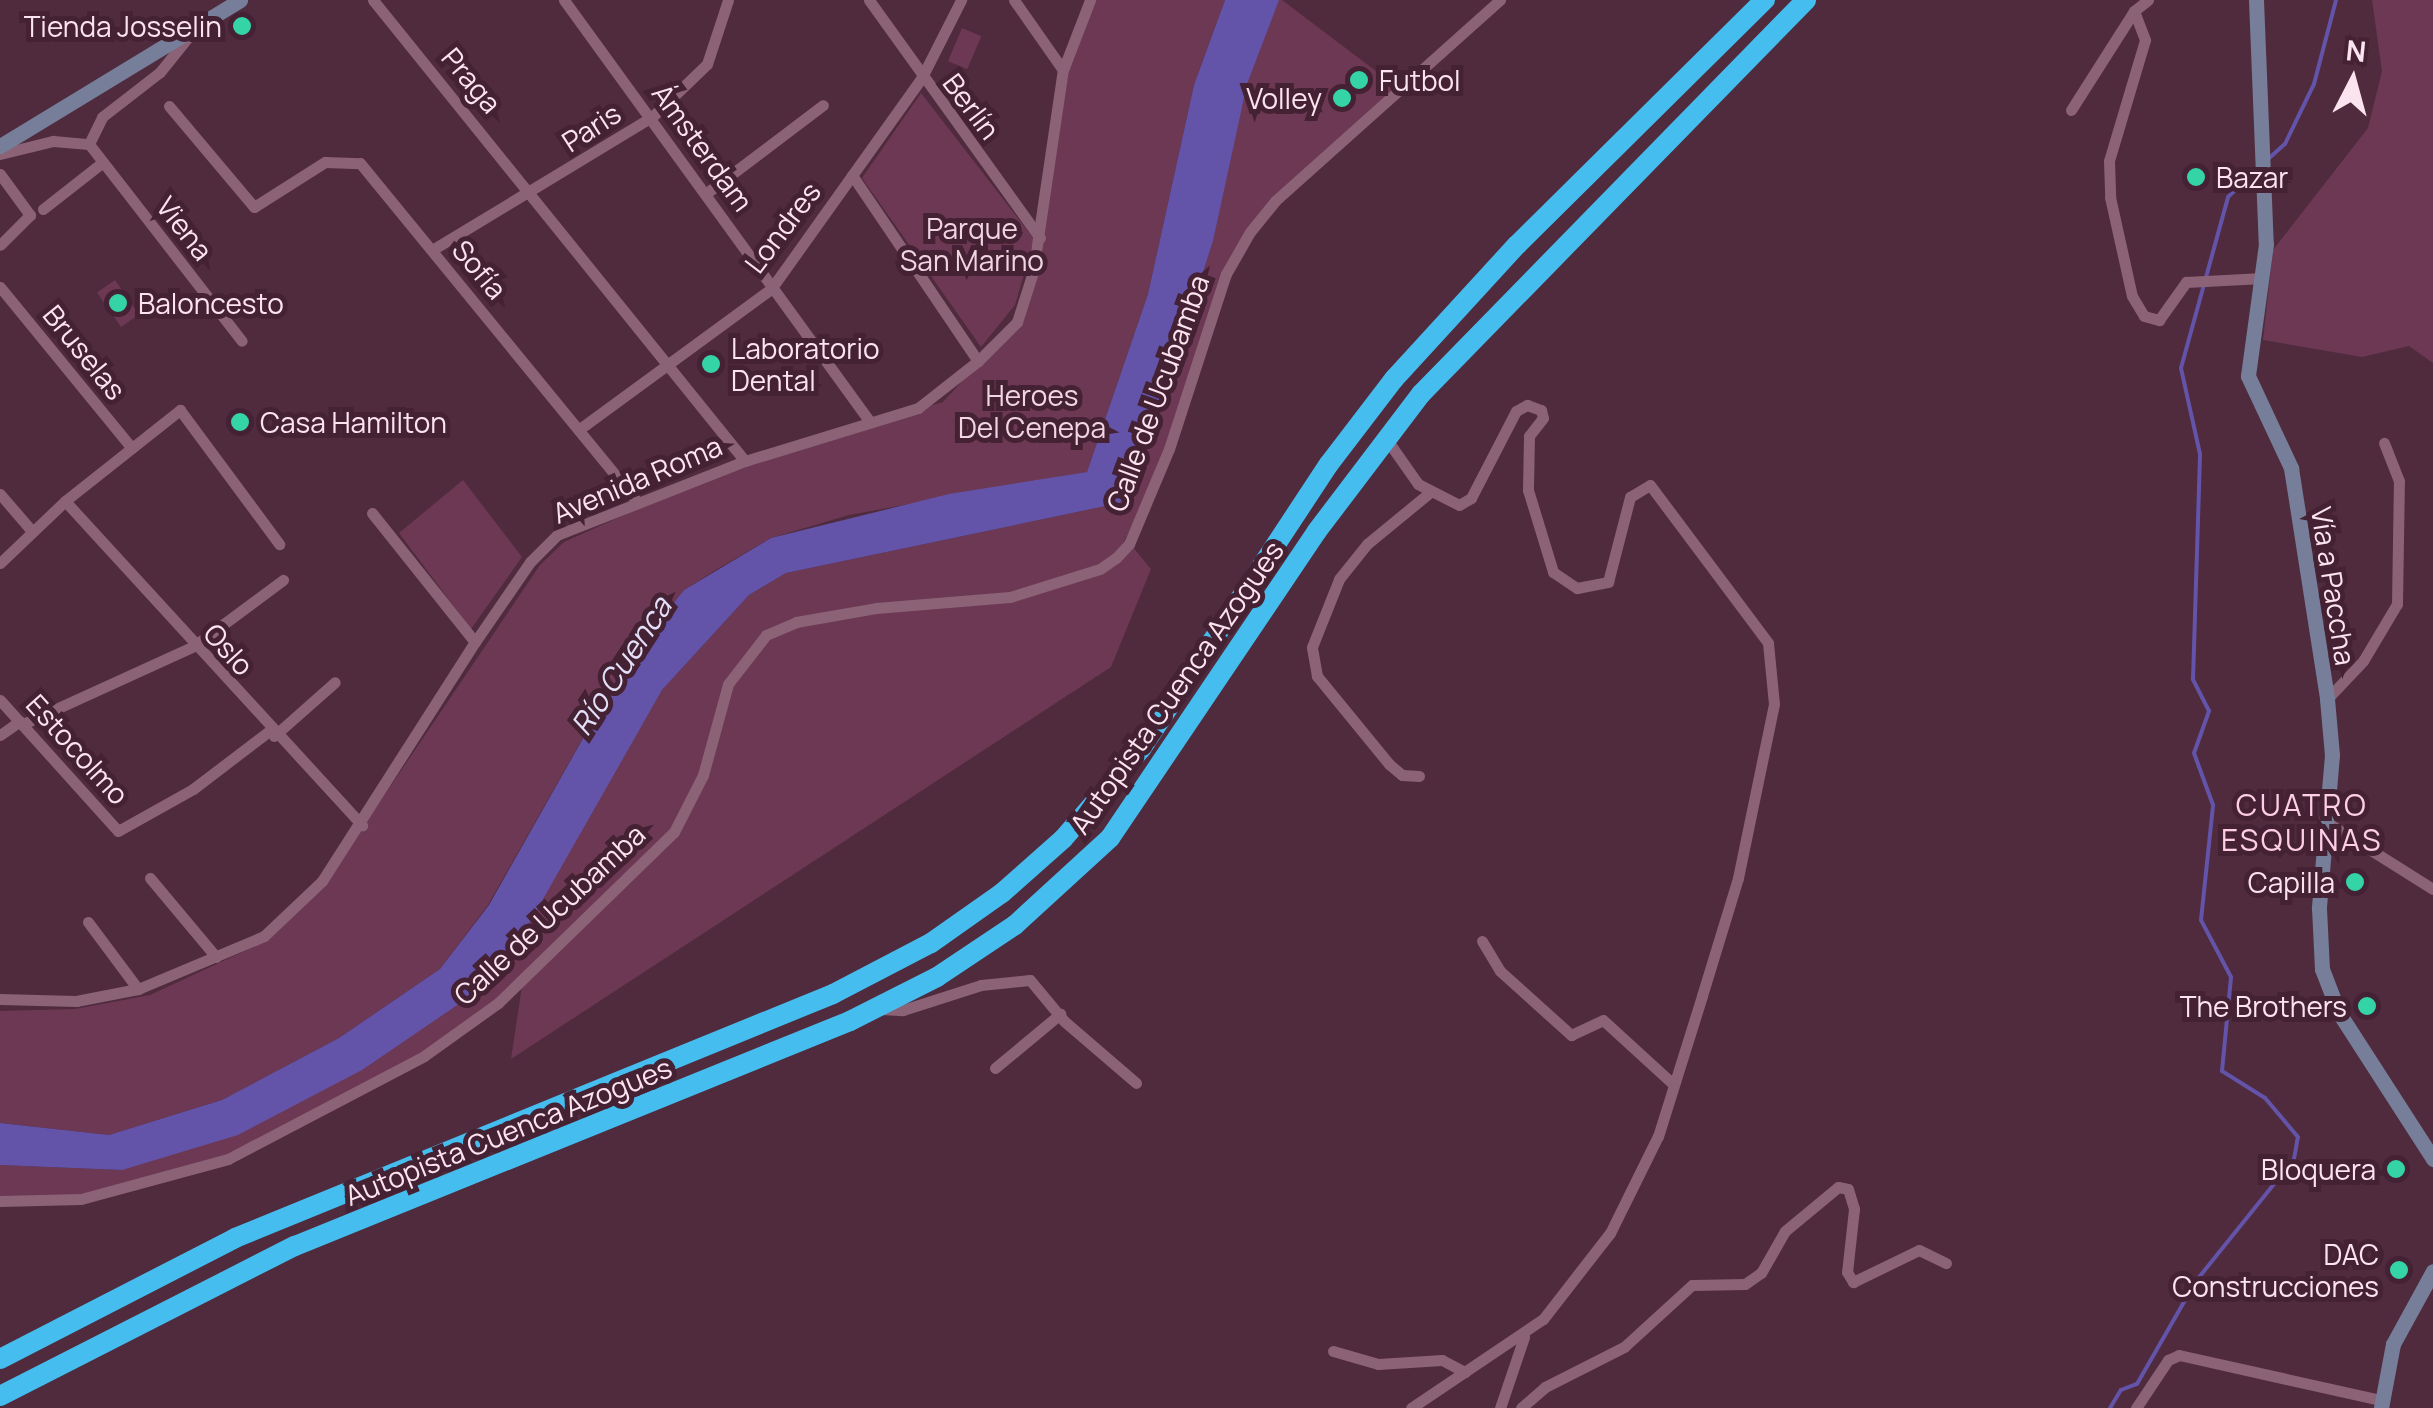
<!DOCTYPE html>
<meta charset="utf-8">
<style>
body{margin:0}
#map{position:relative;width:2433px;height:1408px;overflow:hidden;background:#4f2b3d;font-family:Manrope,sans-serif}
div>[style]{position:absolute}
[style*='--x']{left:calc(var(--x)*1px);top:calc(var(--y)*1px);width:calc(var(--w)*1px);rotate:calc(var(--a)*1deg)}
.green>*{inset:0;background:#6c3853;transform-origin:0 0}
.water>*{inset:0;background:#6354aa}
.stream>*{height:4px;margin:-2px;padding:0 2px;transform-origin:2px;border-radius:2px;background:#6354aa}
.street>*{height:11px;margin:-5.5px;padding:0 5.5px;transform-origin:5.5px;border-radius:5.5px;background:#8b6276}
.secondary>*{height:15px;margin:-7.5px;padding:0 7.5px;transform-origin:7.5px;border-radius:7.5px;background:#767e9a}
.highway>*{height:20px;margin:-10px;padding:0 10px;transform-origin:10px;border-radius:10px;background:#45beef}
.dots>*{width:28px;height:28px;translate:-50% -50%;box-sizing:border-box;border:5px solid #442133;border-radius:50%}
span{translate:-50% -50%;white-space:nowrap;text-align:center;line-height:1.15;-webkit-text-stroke:10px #442133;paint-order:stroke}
.poi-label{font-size:28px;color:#fce4ef}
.right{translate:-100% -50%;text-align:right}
.left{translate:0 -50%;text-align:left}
.street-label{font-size:28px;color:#fce4ef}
.park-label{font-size:28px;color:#f0d6e2}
.water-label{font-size:30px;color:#e3e1f9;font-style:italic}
.neighbourhood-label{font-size:30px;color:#fdcee4;letter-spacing:2.5px}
.north{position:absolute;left:2303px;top:30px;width:100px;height:100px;-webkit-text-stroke:8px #442133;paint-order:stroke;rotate:6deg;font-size:28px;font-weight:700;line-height:40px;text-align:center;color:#fce4ef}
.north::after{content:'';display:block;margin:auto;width:35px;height:45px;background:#fce4ef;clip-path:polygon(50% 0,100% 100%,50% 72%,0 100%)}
</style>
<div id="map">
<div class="green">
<div style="clip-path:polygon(1095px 0,1225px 0,1194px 85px,1148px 294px,1087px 472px,849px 515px,771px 538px,714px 571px,684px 590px,625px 664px,488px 905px,440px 969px,339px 1038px,222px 1100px,109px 1135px,0 1123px,0 1011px,75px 1009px,150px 995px,266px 941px,321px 889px,540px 565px,564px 542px,745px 461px,943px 402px,1017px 322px,1033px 272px,1068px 71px)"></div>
<div style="clip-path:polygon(1261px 0,1282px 0,1393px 84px,1391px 94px,1275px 201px,1226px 274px,1169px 449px,1116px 558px,1051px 587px,796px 622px,766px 635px,728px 684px,703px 775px,674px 832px,498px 1003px,424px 1056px,228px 1159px,81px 1199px,0 1201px,0 1165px,122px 1170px,497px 972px,662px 690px,749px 595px,786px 573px,1120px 503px,1147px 448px,1213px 241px)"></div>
<div style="clip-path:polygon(2372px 0,2433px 0,2433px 363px,2409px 346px,2362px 357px,2263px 340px,2273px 250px,2368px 128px,2382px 71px)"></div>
<div style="left:962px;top:28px;width:21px;height:36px;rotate:23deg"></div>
<div style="clip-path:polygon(921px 93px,1034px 239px,1015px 305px,981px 347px,862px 178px)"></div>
<div style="left:115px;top:280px;width:42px;height:22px;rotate:55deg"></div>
<div style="clip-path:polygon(463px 480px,522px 557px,471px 629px,399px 533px)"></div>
<div style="clip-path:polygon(1132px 546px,1151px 569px,1111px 667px,511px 1059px,522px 986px,676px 835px,731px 686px,768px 639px,798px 626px,877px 613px,1012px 601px,1101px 574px)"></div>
</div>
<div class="water">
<div style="clip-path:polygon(1225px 0,1279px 0,1247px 84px,1213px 241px,1147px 448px,1120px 503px,786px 573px,749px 595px,662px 690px,526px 929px,497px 972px,472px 995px,362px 1070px,238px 1135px,122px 1170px,0 1165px,0 1123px,109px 1135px,222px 1100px,339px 1038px,440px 969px,489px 905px,625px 664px,684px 590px,771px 538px,949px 494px,1087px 472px,1148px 294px,1194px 85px)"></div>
</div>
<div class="stream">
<div style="--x:2267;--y:160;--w:24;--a:-42"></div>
<div style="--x:2285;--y:144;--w:67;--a:-64.2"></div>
<div style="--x:2314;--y:84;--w:87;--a:-75.3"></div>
<div style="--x:2110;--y:1408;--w:21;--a:-59"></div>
<div style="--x:2121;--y:1390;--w:17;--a:-21"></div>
<div style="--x:2137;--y:1384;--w:119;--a:-60.2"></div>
<div style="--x:2196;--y:1281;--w:156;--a:-51.2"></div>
<div style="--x:2294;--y:1159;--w:22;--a:-80"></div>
<div style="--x:2298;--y:1137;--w:51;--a:-130.2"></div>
<div style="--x:2265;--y:1098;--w:51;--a:-147.9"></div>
<div style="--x:2222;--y:1071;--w:94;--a:-84.5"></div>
<div style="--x:2231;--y:977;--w:64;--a:-117.8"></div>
<div style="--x:2201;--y:920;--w:116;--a:-84"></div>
<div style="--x:2213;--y:805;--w:55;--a:-110.1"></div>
<div style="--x:2194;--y:753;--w:45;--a:-70.3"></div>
<div style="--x:2209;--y:711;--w:36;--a:-117"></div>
<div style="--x:2193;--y:679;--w:225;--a:-88.2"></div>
<div style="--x:2200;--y:454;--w:88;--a:-102.5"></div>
<div style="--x:2181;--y:368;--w:177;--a:-74.6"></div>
<div style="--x:2228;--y:197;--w:39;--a:-44"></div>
</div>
<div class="street">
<div style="--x:373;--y:0;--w:592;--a:51.1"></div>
<div style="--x:564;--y:0;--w:521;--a:54.05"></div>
<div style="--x:869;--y:0;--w:293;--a:54.3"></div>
<div style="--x:1014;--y:0;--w:85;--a:55"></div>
<div style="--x:2148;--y:0;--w:18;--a:142"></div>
<div style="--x:2134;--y:11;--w:31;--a:69"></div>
<div style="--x:2145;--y:40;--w:126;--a:106.6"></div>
<div style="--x:2109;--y:161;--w:36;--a:88"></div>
<div style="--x:2110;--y:197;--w:101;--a:77.5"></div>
<div style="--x:2132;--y:296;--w:23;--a:59"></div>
<div style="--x:2144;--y:316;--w:16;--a:15"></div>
<div style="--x:2159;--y:320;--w:47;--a:-54.6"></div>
<div style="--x:2186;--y:282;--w:77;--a:-3"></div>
<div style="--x:169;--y:106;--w:132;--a:49.9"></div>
<div style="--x:254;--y:207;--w:84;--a:-32.4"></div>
<div style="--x:325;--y:162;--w:35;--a:2"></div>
<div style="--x:360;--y:163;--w:438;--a:50.7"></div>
<div style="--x:2071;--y:110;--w:117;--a:-57.5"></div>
<div style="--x:89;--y:144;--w:30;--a:-64"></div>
<div style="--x:102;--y:117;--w:73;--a:-37.8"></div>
<div style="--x:160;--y:72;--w:51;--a:-51.3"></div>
<div style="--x:0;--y:154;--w:55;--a:-13.8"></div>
<div style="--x:53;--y:141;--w:36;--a:5"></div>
<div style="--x:89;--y:144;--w:249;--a:52.2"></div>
<div style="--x:0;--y:174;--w:51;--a:53.8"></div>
<div style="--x:30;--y:215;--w:42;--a:135"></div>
<div style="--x:852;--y:175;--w:225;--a:55.9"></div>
<div style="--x:708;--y:192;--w:144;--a:-37.1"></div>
<div style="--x:43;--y:209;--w:76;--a:-38.1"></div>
<div style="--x:432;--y:250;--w:257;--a:-31.2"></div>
<div style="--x:652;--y:117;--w:76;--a:-43.9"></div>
<div style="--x:707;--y:64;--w:67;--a:-71.8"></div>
<div style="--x:0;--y:287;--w:208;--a:50.7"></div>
<div style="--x:581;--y:428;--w:235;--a:-36.2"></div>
<div style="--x:771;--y:289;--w:258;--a:-54.5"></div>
<div style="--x:921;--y:79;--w:89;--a:-63.1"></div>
<div style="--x:1385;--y:437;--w:57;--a:54.9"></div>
<div style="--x:1418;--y:484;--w:46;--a:27.1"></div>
<div style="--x:1459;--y:505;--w:14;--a:-30"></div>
<div style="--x:1471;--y:498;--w:98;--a:-62.7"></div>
<div style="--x:1516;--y:411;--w:13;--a:-29"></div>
<div style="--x:1527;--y:405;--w:15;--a:20"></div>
<div style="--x:1541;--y:410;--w:8;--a:76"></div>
<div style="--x:1543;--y:418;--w:23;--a:128"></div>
<div style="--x:1529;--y:436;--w:54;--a:91.1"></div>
<div style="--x:1528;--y:490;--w:86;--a:73"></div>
<div style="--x:1553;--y:572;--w:29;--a:34"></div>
<div style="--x:1577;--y:588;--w:32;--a:-11"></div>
<div style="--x:1608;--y:582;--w:88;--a:-75.5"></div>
<div style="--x:1630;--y:497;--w:23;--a:-31"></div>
<div style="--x:1650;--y:485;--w:197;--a:53.2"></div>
<div style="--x:1768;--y:643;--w:61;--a:84.4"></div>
<div style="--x:1774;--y:704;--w:178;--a:101.7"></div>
<div style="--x:1738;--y:878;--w:123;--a:107"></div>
<div style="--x:1702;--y:996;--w:147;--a:107.4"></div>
<div style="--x:1658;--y:1136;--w:108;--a:116.3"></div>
<div style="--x:1610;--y:1233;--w:109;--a:127.9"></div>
<div style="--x:1543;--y:1319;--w:159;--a:146"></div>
<div style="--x:0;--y:494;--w:48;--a:49.3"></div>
<div style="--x:65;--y:501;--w:440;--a:47.5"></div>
<div style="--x:372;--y:513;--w:165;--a:51.4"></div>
<div style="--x:0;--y:563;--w:90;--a:-43.6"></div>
<div style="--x:65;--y:501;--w:147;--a:-38.4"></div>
<div style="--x:180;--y:410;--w:167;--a:53.5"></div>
<div style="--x:2327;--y:699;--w:52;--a:-46.5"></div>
<div style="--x:2363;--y:661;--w:66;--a:-59.2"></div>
<div style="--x:2397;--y:604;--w:123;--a:-89.1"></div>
<div style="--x:2399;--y:481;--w:41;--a:-111.5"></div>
<div style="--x:0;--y:700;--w:176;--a:48"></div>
<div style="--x:118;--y:831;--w:86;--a:-29.2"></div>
<div style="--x:193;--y:789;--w:96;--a:-37.3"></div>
<div style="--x:23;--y:724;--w:188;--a:-24.5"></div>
<div style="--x:194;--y:646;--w:111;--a:-36.6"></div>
<div style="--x:0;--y:735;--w:24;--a:-35"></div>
<div style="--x:274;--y:736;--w:81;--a:-41.5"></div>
<div style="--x:1419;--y:776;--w:17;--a:-177"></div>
<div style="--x:1402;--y:775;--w:17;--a:-140"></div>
<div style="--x:1389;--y:764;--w:114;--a:-129.3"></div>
<div style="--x:1317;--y:676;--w:29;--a:-100"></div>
<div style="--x:1312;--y:647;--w:73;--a:-68.3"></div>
<div style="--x:1339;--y:579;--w:45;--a:-51.3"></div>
<div style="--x:1367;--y:544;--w:80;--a:-39.4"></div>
<div style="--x:2328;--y:823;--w:124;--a:32.2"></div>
<div style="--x:150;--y:878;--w:103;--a:50.1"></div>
<div style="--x:88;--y:922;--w:84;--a:53.3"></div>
<div style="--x:1482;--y:941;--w:35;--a:59"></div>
<div style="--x:1500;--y:971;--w:96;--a:42"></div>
<div style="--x:1571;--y:1035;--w:35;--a:-25"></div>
<div style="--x:1603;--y:1020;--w:93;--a:42.4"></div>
<div style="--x:0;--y:999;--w:76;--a:1.5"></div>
<div style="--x:76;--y:1001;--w:63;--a:-11"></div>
<div style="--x:138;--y:989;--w:137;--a:-22.8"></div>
<div style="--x:264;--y:936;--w:80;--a:-43.5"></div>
<div style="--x:322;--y:881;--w:284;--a:-57.4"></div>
<div style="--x:475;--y:642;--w:97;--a:-55.5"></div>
<div style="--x:530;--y:562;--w:38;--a:-45"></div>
<div style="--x:557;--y:535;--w:202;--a:-21.5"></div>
<div style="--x:745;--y:461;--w:181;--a:-17"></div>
<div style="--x:918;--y:408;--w:76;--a:-38.1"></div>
<div style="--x:978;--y:361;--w:55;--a:-45"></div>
<div style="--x:1017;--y:322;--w:52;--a:-72.3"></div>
<div style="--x:1033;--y:272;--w:204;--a:-81.6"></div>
<div style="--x:1063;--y:70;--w:75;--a:-68.9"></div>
<div style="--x:881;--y:1009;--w:22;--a:3"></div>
<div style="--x:903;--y:1010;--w:82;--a:-17.8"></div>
<div style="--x:981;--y:985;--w:49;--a:-5.8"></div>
<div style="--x:1030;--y:980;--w:53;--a:50.3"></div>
<div style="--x:1064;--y:1021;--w:95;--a:40.7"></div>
<div style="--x:995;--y:1068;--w:85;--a:-39.7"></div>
<div style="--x:0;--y:1201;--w:81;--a:-1.4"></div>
<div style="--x:81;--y:1199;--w:152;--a:-15.2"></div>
<div style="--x:228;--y:1159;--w:221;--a:-27.7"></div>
<div style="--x:424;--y:1056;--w:91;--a:-35.6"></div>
<div style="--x:498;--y:1003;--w:245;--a:-44.2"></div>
<div style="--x:674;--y:832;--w:64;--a:-63"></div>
<div style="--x:703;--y:775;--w:94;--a:-74.6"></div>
<div style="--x:728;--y:684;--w:62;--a:-52.2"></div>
<div style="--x:766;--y:635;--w:33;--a:-23"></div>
<div style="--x:796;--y:622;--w:81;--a:-9.9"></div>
<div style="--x:876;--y:608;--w:134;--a:-4.7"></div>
<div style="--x:1010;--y:597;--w:94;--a:-17.3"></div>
<div style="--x:1100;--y:569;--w:19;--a:-35"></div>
<div style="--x:1116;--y:558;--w:19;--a:-47"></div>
<div style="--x:1129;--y:544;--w:103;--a:-67.2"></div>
<div style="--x:1169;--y:449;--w:184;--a:-72"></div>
<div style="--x:1226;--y:274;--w:48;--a:-60.3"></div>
<div style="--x:1250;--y:232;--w:40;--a:-51"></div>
<div style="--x:1275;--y:201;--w:302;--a:-41.8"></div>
<div style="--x:1333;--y:1351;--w:47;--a:16.1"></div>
<div style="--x:1378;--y:1364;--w:64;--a:-3.6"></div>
<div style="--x:1442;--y:1360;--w:26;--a:28"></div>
<div style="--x:1500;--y:1408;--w:75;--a:-71.3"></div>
<div style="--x:1521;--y:1408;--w:32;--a:-41"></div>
<div style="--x:1545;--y:1387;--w:89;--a:-26.9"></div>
<div style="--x:1624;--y:1347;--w:92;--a:-42.4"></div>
<div style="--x:1692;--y:1285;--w:53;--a:-1.1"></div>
<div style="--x:1745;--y:1284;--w:19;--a:-35"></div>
<div style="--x:1761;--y:1273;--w:48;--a:-60.3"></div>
<div style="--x:1785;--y:1231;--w:69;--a:-39.7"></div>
<div style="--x:1838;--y:1187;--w:10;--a:11"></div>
<div style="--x:1848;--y:1189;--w:21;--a:73"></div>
<div style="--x:1854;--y:1209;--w:63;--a:96.3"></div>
<div style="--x:1847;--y:1272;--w:12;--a:59"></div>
<div style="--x:1853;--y:1282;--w:73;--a:-25.9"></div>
<div style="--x:1919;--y:1250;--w:30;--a:26"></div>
<div style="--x:2136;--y:1408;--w:58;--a:-56.3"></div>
<div style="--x:2168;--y:1360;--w:12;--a:-24"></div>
<div style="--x:2179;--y:1355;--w:207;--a:12.6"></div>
</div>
<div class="secondary">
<div style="--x:2256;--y:0;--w:244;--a:87.7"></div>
<div style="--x:2266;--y:244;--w:133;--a:97.8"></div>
<div style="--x:2248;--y:376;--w:102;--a:64.9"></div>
<div style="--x:2291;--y:468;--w:234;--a:81.1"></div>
<div style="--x:2327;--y:699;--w:56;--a:84.9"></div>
<div style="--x:2332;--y:755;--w:154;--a:94.9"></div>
<div style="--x:2319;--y:908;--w:61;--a:87.2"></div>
<div style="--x:2322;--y:969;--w:47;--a:68.9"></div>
<div style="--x:2339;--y:1013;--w:174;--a:57.2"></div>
<div style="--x:0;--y:146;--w:281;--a:-31.3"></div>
<div style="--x:2381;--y:1408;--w:65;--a:-79.4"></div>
<div style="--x:2393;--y:1344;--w:83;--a:-61.3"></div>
</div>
<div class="highway">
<div style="--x:0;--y:1359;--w:264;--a:-27.2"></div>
<div style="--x:235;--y:1238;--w:646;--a:-22.2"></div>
<div style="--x:833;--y:994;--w:110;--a:-27.5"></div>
<div style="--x:931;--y:943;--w:87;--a:-35.2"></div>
<div style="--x:1002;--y:893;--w:81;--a:-41.5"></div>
<div style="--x:1063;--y:839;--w:119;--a:-49.1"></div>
<div style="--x:1141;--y:749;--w:341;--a:-56.6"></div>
<div style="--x:1329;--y:464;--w:107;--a:-52.6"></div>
<div style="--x:1394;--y:379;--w:182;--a:-47.5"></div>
<div style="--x:1517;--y:245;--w:349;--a:-44.7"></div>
<div style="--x:0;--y:1396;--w:331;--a:-27"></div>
<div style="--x:295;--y:1246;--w:599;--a:-22.07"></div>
<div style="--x:850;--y:1021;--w:97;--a:-26.8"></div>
<div style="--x:937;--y:977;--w:94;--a:-33.7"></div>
<div style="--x:1015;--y:925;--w:129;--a:-42.5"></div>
<div style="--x:1110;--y:838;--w:370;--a:-56"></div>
<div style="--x:1317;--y:531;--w:172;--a:-52.8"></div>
<div style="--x:1421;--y:394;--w:551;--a:-45.66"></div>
</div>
<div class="dots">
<div style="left:242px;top:26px;background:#35d4a7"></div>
<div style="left:1359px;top:80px;background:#35d4a7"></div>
<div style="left:1342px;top:98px;background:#35d4a7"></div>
<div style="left:2196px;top:177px;background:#35d4a7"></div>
<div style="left:118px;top:303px;background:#35d4a7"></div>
<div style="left:711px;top:364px;background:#35d4a7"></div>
<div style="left:240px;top:422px;background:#35d4a7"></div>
<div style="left:2355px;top:882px;background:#35d4a7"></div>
<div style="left:2367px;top:1006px;background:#35d4a7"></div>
<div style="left:2396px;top:1169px;background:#35d4a7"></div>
<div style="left:2399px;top:1270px;background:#35d4a7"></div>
</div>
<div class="poi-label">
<span class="right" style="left:222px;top:26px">Tienda Josselin</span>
<span class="left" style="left:1379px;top:80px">Futbol</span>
<span class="right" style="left:1322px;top:98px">Volley</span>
<span class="left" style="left:2216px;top:177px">Bazar</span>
<span class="left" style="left:138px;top:303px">Baloncesto</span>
<span class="left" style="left:731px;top:364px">Laboratorio<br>Dental</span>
<span class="left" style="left:260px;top:422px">Casa Hamilton</span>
<span class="right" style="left:2335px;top:882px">Capilla</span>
<span class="right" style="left:2347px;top:1006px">The Brothers</span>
<span class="right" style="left:2376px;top:1169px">Bloquera</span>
<span class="right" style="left:2379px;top:1270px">DAC<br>Construcciones</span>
</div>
<div class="street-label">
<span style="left:472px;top:80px;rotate:50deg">Praga</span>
<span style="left:972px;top:106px;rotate:53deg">Berlín</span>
<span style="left:591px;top:127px;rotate:-33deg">Paris</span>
<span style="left:703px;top:147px;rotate:54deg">Ámsterdam</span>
<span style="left:782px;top:227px;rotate:-53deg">Londres</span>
<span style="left:185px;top:228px;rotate:52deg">Viena</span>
<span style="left:480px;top:269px;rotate:50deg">Sofía</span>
<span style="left:85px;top:352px;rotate:51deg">Bruselas</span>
<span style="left:1157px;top:393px;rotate:-70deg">Calle de Ucubamba</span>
<span style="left:637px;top:479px;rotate:-23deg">Avenida Roma</span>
<span style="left:2334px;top:586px;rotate:81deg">Vía a Paccha</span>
<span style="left:229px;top:649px;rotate:48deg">Oslo</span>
<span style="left:1176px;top:687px;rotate:-55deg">Autopista Cuenca Azogues</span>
<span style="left:78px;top:749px;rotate:48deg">Estocolmo</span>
<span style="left:549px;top:914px;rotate:-43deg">Calle de Ucubamba</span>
<span style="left:508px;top:1131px;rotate:-22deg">Autopista Cuenca Azogues</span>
</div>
<div class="park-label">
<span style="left:972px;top:244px">Parque<br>San Marino</span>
<span style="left:1032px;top:411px">Heroes<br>Del Cenepa</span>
</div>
<div class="water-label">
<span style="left:621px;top:666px;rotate:-57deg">Río Cuenca</span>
</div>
<div class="neighbourhood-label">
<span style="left:2302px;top:822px">CUATRO<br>ESQUINAS</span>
</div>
<div class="north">N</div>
</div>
